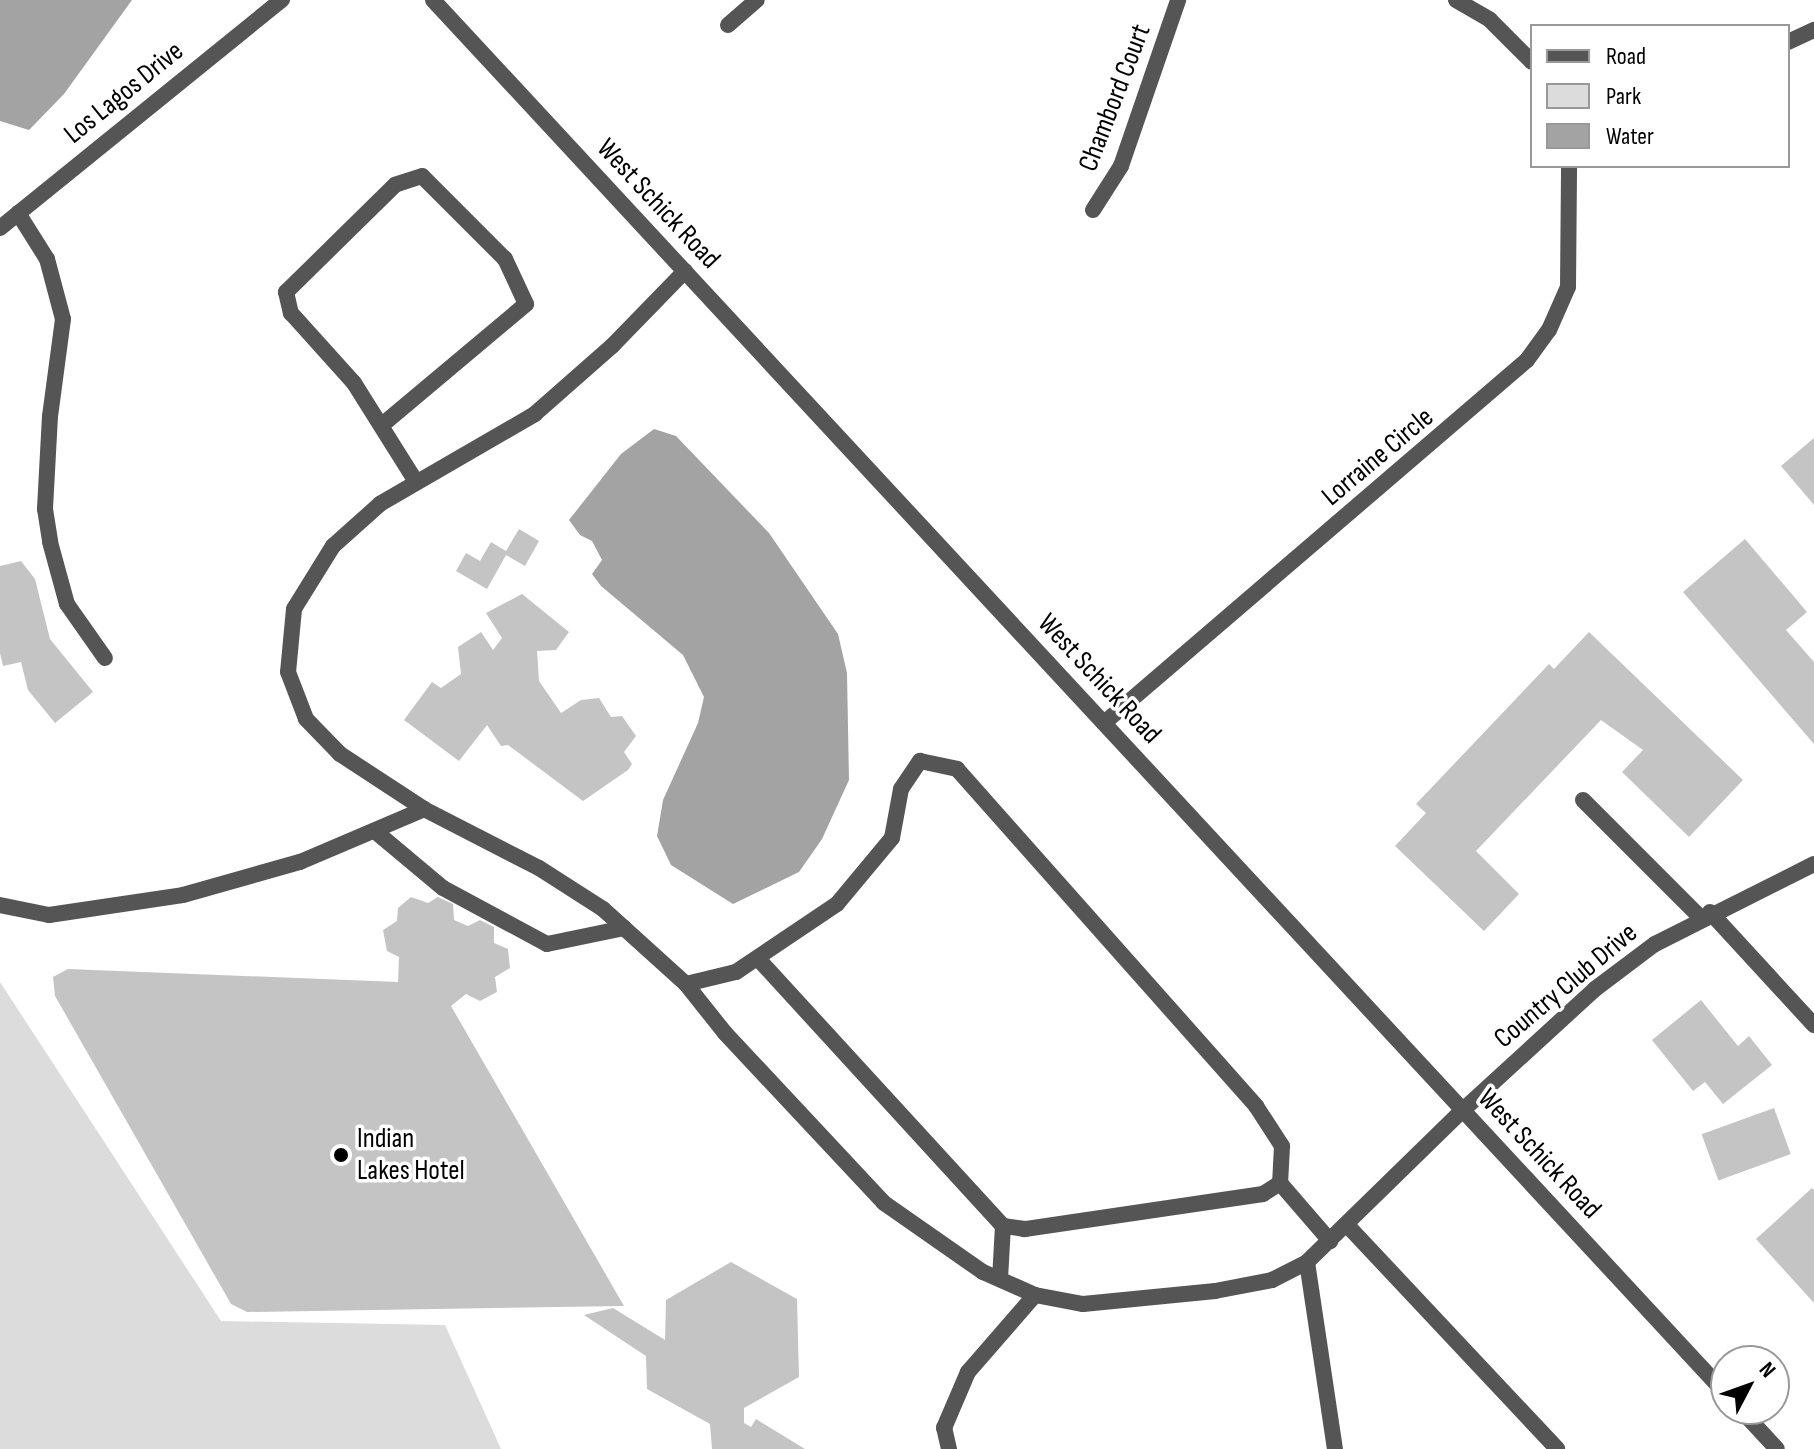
<!DOCTYPE html>
<style>
body{margin:0}
#map{position:relative;width:1814px;height:1449px;overflow:hidden;background:#fff;font-family:"Sofia Sans Condensed",sans-serif}
div>[style]{position:absolute}
[style*='--x']{left:calc(var(--x)*1px);top:calc(var(--y)*1px);width:calc(var(--w)*1px);rotate:calc(var(--a)*1deg)}
.green>*{inset:0;background:#dcdcdc}
.water>*{inset:0;background:#a3a3a3}
.building>*{inset:0;background:#c4c4c4;transform-origin:0 0}
.service>*{height:16px;margin:-8px;padding:0 8px;transform-origin:8px;border-radius:8px;background:#555}
.minor>*{height:16px;margin:-8px;padding:0 8px;transform-origin:8px;border-radius:8px;background:#555}
.tertiary>*{height:16px;margin:-8px;padding:0 8px;transform-origin:8px;border-radius:8px;background:#555}
.dots>*{width:22px;height:22px;translate:-50% -50%;box-sizing:border-box;border:4px solid #fff;border-radius:50%}
span{translate:-50% -50%;white-space:nowrap;text-align:center;line-height:1.15;-webkit-text-stroke:7px #fff;paint-order:stroke}
.street-label{font-size:28px;color:#000}
.poi-label{font-size:28px;color:#000}
.left{translate:0 -50%;text-align:left}
.legend{position:absolute;left:1530px;top:24px;width:260px;height:144px;box-sizing:border-box;background:#fff;border:2px solid #999;margin:0;padding:10px 14px;list-style:none;font-size:24px;color:#000}
.legend li{display:flex;align-items:center;gap:16px;height:40px}
.legend b{width:40px;border:2px solid #999}
.north{position:absolute;left:1710px;top:1345px;width:80px;height:80px;box-sizing:border-box;background:#fff;border:2px solid #999;border-radius:50%;rotate:49deg;font-size:22px;font-weight:700;line-height:32px;text-align:center;color:#000}
.north::after{content:'';display:block;margin:auto;width:28px;height:36px;background:#000;clip-path:polygon(50% 0,100% 100%,50% 72%,0 100%)}
</style>
<div id="map">
<div class="green">
<div style="clip-path:polygon(0 982px,221px 1321px,445px 1325px,501px 1449px,0 1449px)"></div>
</div>
<div class="water">
<div style="clip-path:polygon(0 0,132px 0,64px 94px,29px 130px,0 121px)"></div>
<div style="clip-path:polygon(654px 429px,676px 436px,769px 533px,838px 634px,847px 673px,849px 780px,822px 839px,799px 872px,733px 904px,671px 865px,657px 836px,663px 800px,698px 723px,704px 697px,683px 655px,601px 586px,592px 574px,602px 560px,592px 541px,580px 535px,569px 520px,621px 454px)"></div>
</div>
<div class="building">
<div style="clip-path:polygon(1814px 438px,1814px 505px,1781px 466px)"></div>
<div style="clip-path:polygon(519px 529px,539px 541px,525px 566px,506px 555px,487px 589px,456px 571px,466px 553px,480px 561px,491px 542px,506px 551px)"></div>
<div style="clip-path:polygon(1745px 539px,1807px 612px,1786px 630px,1814px 662px,1814px 744px,1683px 592px)"></div>
<div style="clip-path:polygon(21px 561px,35px 579px,50px 639px,93px 692px,55px 723px,28px 690px,21px 662px,3px 666px,0 653px,0 566px)"></div>
<div style="clip-path:polygon(522px 594px,569px 632px,556px 650px,537px 651px,539px 681px,561px 713px,581px 700px,599px 698px,611px 717px,622px 716px,636px 736px,624px 752px,632px 764px,628px 770px,583px 801px,508px 745px,501px 746px,487px 725px,459px 761px,404px 720px,432px 682px,441px 688px,461px 674px,458px 647px,481px 632px,493px 650px,502px 638px,486px 613px)"></div>
<div style="clip-path:polygon(1589px 632px,1743px 780px,1689px 837px,1622px 772px,1643px 750px,1601px 720px,1476px 851px,1519px 894px,1484px 931px,1395px 846px,1426px 813px,1416px 804px,1549px 664px,1554px 669px)"></div>
<div style="clip-path:polygon(411px 897px,428px 903px,438px 897px,453px 904px,454px 920px,468px 926px,480px 920px,494px 927px,494px 943px,508px 949px,510px 968px,495px 977px,497px 992px,480px 1001px,466px 994px,451px 1006px,624px 1306px,247px 1312px,231px 1304px,55px 996px,53px 977px,68px 969px,398px 982px,399px 957px,387px 951px,383px 930px,397px 921px,398px 908px)"></div>
<div style="clip-path:polygon(1701px 1000px,1738px 1046px,1749px 1036px,1772px 1065px,1723px 1104px,1705px 1082px,1693px 1091px,1652px 1040px)"></div>
<div style="left:1774px;top:1108px;width:49px;height:77px;rotate:70deg"></div>
<div style="clip-path:polygon(1812px 1188px,1814px 1190px,1814px 1303px,1756px 1239px)"></div>
<div style="clip-path:polygon(731px 1262px,797px 1299px,799px 1377px,744px 1408px,744px 1423px,751px 1427px,756px 1419px,805px 1449px,712px 1449px,710px 1424px,647px 1389px,646px 1356px,584px 1315px,613px 1308px,665px 1340px,666px 1300px)"></div>
</div>
<div class="service">
<div style="--x:18;--y:213;--w:54;--a:57.8"></div>
<div style="--x:47;--y:259;--w:62;--a:75.1"></div>
<div style="--x:63;--y:319;--w:98;--a:97.6"></div>
<div style="--x:50;--y:416;--w:93;--a:93.1"></div>
<div style="--x:45;--y:509;--w:33;--a:81"></div>
<div style="--x:50;--y:542;--w:64;--a:74.7"></div>
<div style="--x:67;--y:604;--w:66;--a:54.9"></div>
<div style="--x:685;--y:271;--w:105;--a:134.2"></div>
<div style="--x:612;--y:346;--w:103;--a:138.6"></div>
<div style="--x:535;--y:414;--w:179;--a:149.9"></div>
<div style="--x:380;--y:504;--w:63;--a:138.2"></div>
<div style="--x:333;--y:546;--w:74;--a:121.8"></div>
<div style="--x:294;--y:609;--w:63;--a:95.4"></div>
<div style="--x:288;--y:672;--w:50;--a:69"></div>
<div style="--x:306;--y:719;--w:49;--a:45.8"></div>
<div style="--x:340;--y:754;--w:100;--a:33.2"></div>
<div style="--x:424;--y:809;--w:129;--a:27.2"></div>
<div style="--x:539;--y:868;--w:76;--a:32.6"></div>
<div style="--x:603;--y:909;--w:112;--a:42.1"></div>
<div style="--x:686;--y:984;--w:63;--a:51.5"></div>
<div style="--x:725;--y:1033;--w:233;--a:46.9"></div>
<div style="--x:884;--y:1203;--w:121;--a:34.9"></div>
<div style="--x:983;--y:1272;--w:57;--a:23.9"></div>
<div style="--x:1035;--y:1295;--w:49;--a:10.6"></div>
<div style="--x:1083;--y:1304;--w:133;--a:-5.6"></div>
<div style="--x:1215;--y:1291;--w:58;--a:-10.9"></div>
<div style="--x:1272;--y:1280;--w:39;--a:-27"></div>
<div style="--x:1307;--y:1262;--w:218;--a:-44.3"></div>
<div style="--x:382;--y:425;--w:188;--a:-40"></div>
<div style="--x:526;--y:304;--w:50;--a:-115"></div>
<div style="--x:505;--y:259;--w:117;--a:-135"></div>
<div style="--x:422;--y:176;--w:28;--a:162"></div>
<div style="--x:395;--y:185;--w:153;--a:135.5"></div>
<div style="--x:286;--y:292;--w:22;--a:77"></div>
<div style="--x:291;--y:313;--w:94;--a:48"></div>
<div style="--x:354;--y:383;--w:117;--a:57.9"></div>
<div style="--x:376;--y:832;--w:87;--a:39.9"></div>
<div style="--x:443;--y:888;--w:118;--a:28.3"></div>
<div style="--x:547;--y:944;--w:79;--a:-11.7"></div>
<div style="--x:0;--y:905;--w:50;--a:11.5"></div>
<div style="--x:49;--y:915;--w:135;--a:-8.5"></div>
<div style="--x:183;--y:895;--w:122;--a:-15.8"></div>
<div style="--x:300;--y:862;--w:135;--a:-23.1"></div>
<div style="--x:686;--y:984;--w:51;--a:-13.5"></div>
<div style="--x:736;--y:972;--w:122;--a:-34"></div>
<div style="--x:837;--y:904;--w:86;--a:-50.2"></div>
<div style="--x:892;--y:838;--w:50;--a:-79.6"></div>
<div style="--x:901;--y:789;--w:34;--a:-56"></div>
<div style="--x:920;--y:761;--w:38;--a:12"></div>
<div style="--x:957;--y:769;--w:451;--a:48.4"></div>
<div style="--x:1256;--y:1106;--w:48;--a:57"></div>
<div style="--x:1282;--y:1146;--w:37;--a:93"></div>
<div style="--x:1280;--y:1183;--w:20;--a:147"></div>
<div style="--x:1263;--y:1194;--w:241;--a:171.6"></div>
<div style="--x:1025;--y:1229;--w:22;--a:-172"></div>
<div style="--x:1003;--y:1226;--w:362;--a:-132.5"></div>
<div style="--x:1280;--y:1183;--w:77;--a:49.2"></div>
<div style="--x:1347;--y:1225;--w:307;--a:46.8"></div>
<div style="--x:1307;--y:1262;--w:189;--a:81.5"></div>
<div style="--x:1000;--y:1279;--w:53;--a:-86.8"></div>
<div style="--x:949;--y:1449;--w:22;--a:-103"></div>
<div style="--x:944;--y:1428;--w:61;--a:-66.8"></div>
<div style="--x:968;--y:1372;--w:102;--a:-49"></div>
</div>
<div class="minor">
<div style="--x:1456;--y:0;--w:39;--a:30"></div>
<div style="--x:1490;--y:20;--w:59;--a:45"></div>
<div style="--x:728;--y:25;--w:38;--a:-41"></div>
<div style="--x:1788;--y:42;--w:29;--a:-25"></div>
<div style="--x:1093;--y:210;--w:52;--a:-57.5"></div>
<div style="--x:1121;--y:166;--w:176;--a:-71"></div>
<div style="--x:0;--y:228;--w:363;--a:-39"></div>
<div style="--x:1104;--y:723;--w:557;--a:-40.63"></div>
<div style="--x:1527;--y:360;--w:37;--a:-54"></div>
<div style="--x:1549;--y:330;--w:47;--a:-66.2"></div>
<div style="--x:1568;--y:287;--w:121;--a:-89.5"></div>
<div style="--x:1583;--y:800;--w:167;--a:45"></div>
<div style="--x:1710;--y:912;--w:154;--a:47.4"></div>
<div style="--x:1463;--y:1110;--w:179;--a:-42.5"></div>
<div style="--x:1595;--y:989;--w:75;--a:-36.9"></div>
<div style="--x:1655;--y:944;--w:178;--a:-26.7"></div>
</div>
<div class="tertiary">
<div style="--x:433;--y:0;--w:1901;--a:47.15"></div>
<div style="--x:1740;--y:1409;--w:54;--a:47.2"></div>
</div>
<div class="dots">
<div style="left:341px;top:1155px;background:#000"></div>
</div>
<div class="street-label">
<span style="left:124px;top:93px;rotate:-39deg">Los Lagos Drive</span>
<span style="left:1115px;top:98px;rotate:-69deg">Chambord Court</span>
<span style="left:658px;top:204px;rotate:47deg">West Schick Road</span>
<span style="left:1378px;top:457px;rotate:-40deg">Lorraine Circle</span>
<span style="left:1099px;top:679px;rotate:47deg">West Schick Road</span>
<span style="left:1566px;top:986px;rotate:-40deg">Country Club Drive</span>
<span style="left:1539px;top:1154px;rotate:47deg">West Schick Road</span>
</div>
<div class="poi-label">
<span class="left" style="left:357px;top:1155px">Indian<br>Lakes Hotel</span>
</div>
<ul class="legend">
<li><b style="height:10px;background:#555"></b>Road</li>
<li><b style="height:22px;background:#dcdcdc"></b>Park</li>
<li><b style="height:22px;background:#a3a3a3"></b>Water</li>
</ul>
<div class="north">N</div>
</div>
